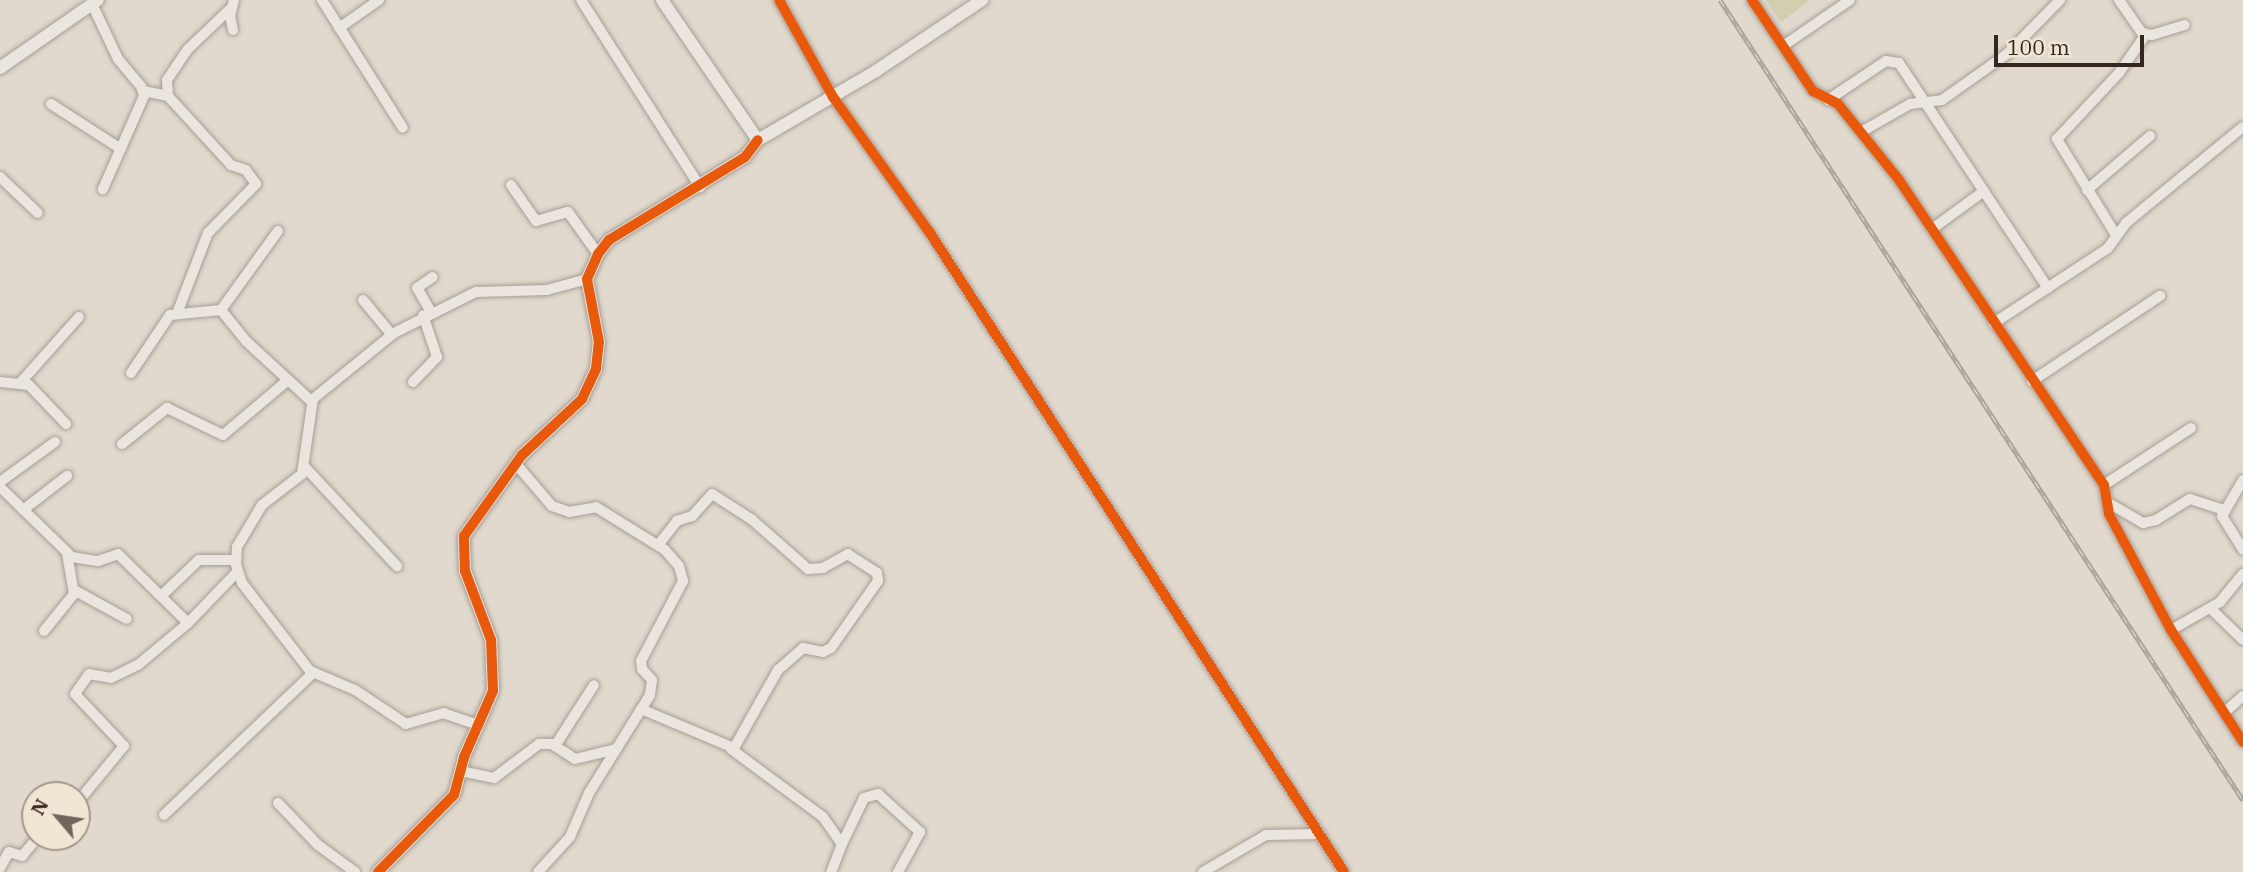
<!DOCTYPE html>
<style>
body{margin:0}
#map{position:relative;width:2243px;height:872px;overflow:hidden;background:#e1d9cd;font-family:"IBM Plex Serif",serif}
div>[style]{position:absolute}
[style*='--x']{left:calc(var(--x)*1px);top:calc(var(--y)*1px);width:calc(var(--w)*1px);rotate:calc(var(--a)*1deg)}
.green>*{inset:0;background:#d2cfb1}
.roads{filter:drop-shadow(0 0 2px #a69e96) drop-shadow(0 0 2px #a69e96)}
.minor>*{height:10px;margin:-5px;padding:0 5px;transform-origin:5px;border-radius:5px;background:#eae5de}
.tertiary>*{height:12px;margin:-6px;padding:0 6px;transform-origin:6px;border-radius:6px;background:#eae5de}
.rail>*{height:5px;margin-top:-2.5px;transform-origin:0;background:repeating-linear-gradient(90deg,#f1e5d4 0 8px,#a9a49e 0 16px);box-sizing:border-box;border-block:2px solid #a9a49e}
.cycleway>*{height:10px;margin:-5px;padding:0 5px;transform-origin:5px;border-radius:5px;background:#e8590c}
span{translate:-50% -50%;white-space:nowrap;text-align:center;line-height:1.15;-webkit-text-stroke:7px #f1e5d4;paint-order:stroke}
.north{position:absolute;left:21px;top:781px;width:70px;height:70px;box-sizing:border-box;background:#f1e5d4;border:2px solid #a5998c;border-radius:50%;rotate:299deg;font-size:19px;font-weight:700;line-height:28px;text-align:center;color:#34271f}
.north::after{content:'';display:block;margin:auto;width:24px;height:32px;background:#71655c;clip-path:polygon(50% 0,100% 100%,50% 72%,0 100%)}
.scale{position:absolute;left:1994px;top:35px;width:150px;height:32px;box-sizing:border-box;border:4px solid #34271f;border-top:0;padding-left:9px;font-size:21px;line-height:24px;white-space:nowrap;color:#34271f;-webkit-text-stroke:5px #f1e5d4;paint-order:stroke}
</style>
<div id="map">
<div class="green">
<div style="clip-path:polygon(1766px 0,1810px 0,1781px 22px)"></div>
</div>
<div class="roads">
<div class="minor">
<div style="--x:322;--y:0;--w:151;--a:57.7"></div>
<div style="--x:581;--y:0;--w:222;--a:57.5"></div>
<div style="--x:779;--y:0;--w:111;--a:60.9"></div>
<div style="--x:833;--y:97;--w:167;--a:54.5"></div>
<div style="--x:930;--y:233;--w:761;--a:57.06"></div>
<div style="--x:1752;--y:0;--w:110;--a:56.2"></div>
<div style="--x:1813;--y:91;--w:28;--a:27"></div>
<div style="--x:1838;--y:104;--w:97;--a:51.2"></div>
<div style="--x:1899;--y:180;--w:367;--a:56.1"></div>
<div style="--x:2104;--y:485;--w:29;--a:80"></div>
<div style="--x:2109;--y:514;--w:132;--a:61.9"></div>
<div style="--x:2171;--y:630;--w:133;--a:57.3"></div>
<div style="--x:2119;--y:0;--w:40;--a:55.1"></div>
<div style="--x:2142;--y:33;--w:10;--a:11"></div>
<div style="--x:2152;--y:35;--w:34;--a:-17"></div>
<div style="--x:92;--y:4;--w:61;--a:64.7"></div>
<div style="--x:118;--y:59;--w:35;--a:50"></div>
<div style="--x:141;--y:86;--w:10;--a:73"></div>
<div style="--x:144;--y:96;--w:102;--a:113.8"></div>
<div style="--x:339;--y:28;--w:49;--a:-35"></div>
<div style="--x:233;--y:30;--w:14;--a:-102"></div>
<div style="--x:230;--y:16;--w:16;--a:-76"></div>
<div style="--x:1783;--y:46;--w:81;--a:-34.5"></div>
<div style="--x:143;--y:91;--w:25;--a:11"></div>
<div style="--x:1828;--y:100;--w:70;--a:-33.9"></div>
<div style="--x:1886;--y:61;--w:13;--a:9"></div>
<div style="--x:1899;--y:63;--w:270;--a:56.5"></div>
<div style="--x:51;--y:104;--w:83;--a:32.7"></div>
<div style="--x:1861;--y:132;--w:56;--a:-29.7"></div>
<div style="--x:1910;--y:104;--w:32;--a:-7"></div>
<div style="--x:1942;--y:100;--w:80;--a:-35.3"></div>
<div style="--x:2007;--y:54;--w:76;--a:-45.5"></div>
<div style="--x:0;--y:177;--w:52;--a:43.5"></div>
<div style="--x:511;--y:185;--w:44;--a:55.2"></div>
<div style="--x:536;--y:221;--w:33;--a:-16"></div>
<div style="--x:568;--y:212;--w:52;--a:54.5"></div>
<div style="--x:2087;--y:190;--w:83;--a:-40.6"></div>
<div style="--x:1932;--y:229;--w:64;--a:-36.2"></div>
<div style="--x:278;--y:231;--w:97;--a:125.8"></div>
<div style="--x:221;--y:310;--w:40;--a:51"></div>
<div style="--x:246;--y:341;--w:90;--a:42.7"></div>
<div style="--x:2116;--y:235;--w:113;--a:-121.6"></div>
<div style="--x:2057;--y:139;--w:91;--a:-46.8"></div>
<div style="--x:2119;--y:73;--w:47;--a:-55.3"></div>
<div style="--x:363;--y:300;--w:45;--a:50.4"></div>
<div style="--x:178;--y:311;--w:84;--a:-69"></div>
<div style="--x:208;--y:233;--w:69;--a:-45.6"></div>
<div style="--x:256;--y:184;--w:17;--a:-126"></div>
<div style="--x:246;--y:170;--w:16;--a:-162"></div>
<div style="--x:231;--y:165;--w:93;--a:-132.4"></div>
<div style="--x:168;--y:96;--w:16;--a:-94"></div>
<div style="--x:167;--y:80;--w:37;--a:-56"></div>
<div style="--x:188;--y:49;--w:58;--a:-43.6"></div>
<div style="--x:431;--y:312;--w:28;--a:-120"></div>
<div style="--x:417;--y:288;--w:19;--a:-35"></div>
<div style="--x:1994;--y:323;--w:136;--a:-33.3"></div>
<div style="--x:2108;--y:248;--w:31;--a:-54"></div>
<div style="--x:2126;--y:223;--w:151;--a:-39.4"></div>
<div style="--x:131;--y:373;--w:70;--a:-56.1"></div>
<div style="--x:170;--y:315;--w:51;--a:-5.6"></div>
<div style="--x:2032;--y:381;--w:154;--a:-33.6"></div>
<div style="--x:0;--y:382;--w:29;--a:6"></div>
<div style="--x:29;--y:385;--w:54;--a:46.5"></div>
<div style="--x:21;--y:382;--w:87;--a:-48.3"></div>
<div style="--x:413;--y:382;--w:35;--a:-46"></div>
<div style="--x:437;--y:357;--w:44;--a:-108.4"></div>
<div style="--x:122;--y:444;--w:58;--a:-38.7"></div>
<div style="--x:167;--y:408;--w:62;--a:25.7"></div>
<div style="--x:223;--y:435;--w:85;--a:-40.2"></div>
<div style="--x:516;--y:464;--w:55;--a:49.4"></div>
<div style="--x:552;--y:506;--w:18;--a:19"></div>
<div style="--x:569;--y:512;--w:27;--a:-10"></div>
<div style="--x:596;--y:507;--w:81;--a:31.9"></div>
<div style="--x:665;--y:550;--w:21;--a:49"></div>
<div style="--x:679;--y:566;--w:16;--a:75"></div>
<div style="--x:683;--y:581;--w:90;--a:117.7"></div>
<div style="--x:641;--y:661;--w:8;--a:83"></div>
<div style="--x:642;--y:669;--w:15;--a:48"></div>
<div style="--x:652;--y:680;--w:15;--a:98"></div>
<div style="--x:650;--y:695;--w:115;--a:121.9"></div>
<div style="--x:589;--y:793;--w:48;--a:113.4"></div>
<div style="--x:570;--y:837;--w:47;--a:132.4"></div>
<div style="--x:304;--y:466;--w:137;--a:47.1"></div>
<div style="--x:2243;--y:480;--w:42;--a:120.3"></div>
<div style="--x:2222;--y:516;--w:40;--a:58"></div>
<div style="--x:0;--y:482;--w:68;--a:-36"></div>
<div style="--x:2104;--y:485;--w:104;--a:-33.2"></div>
<div style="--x:0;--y:487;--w:100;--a:44.2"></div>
<div style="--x:72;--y:557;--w:26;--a:9"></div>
<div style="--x:98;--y:561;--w:21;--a:-19"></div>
<div style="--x:118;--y:554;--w:98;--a:44.6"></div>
<div style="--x:2107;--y:502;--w:42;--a:30.3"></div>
<div style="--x:2143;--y:523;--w:13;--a:-13"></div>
<div style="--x:2156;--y:520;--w:40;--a:-32"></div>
<div style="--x:2190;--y:499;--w:35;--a:18"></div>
<div style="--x:23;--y:510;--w:56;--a:-37.7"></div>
<div style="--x:74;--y:590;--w:60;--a:28.7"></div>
<div style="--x:161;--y:596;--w:52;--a:-43.5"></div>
<div style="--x:199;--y:560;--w:37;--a:0"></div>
<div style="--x:2210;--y:608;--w:46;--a:44.1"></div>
<div style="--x:2171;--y:630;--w:56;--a:-29.7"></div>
<div style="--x:2220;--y:602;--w:36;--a:-51"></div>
<div style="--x:44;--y:631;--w:48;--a:-51"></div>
<div style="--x:74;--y:594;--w:42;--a:-99.7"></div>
<div style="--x:641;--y:709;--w:101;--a:22.8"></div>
<div style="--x:734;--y:748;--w:90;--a:-60.6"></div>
<div style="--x:778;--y:670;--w:33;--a:-41"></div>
<div style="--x:803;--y:648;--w:20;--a:11"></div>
<div style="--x:823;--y:652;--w:9;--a:-27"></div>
<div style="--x:831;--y:648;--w:82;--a:-55"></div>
<div style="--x:878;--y:581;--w:8;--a:-97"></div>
<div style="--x:877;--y:573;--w:35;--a:-147"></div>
<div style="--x:848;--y:554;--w:29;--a:151"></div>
<div style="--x:823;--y:568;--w:15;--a:176"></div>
<div style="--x:808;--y:569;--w:76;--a:-138.7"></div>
<div style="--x:751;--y:519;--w:46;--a:-147.3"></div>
<div style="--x:712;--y:494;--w:30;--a:132"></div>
<div style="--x:692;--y:516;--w:16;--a:162"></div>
<div style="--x:677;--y:521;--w:31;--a:128"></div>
<div style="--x:2224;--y:713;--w:25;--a:-42"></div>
<div style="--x:478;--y:725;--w:36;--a:-161"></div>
<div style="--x:444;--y:713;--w:40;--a:164"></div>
<div style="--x:406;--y:724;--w:61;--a:-146.3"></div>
<div style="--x:355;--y:690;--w:49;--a:-157.1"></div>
<div style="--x:310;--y:671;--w:111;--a:-127.7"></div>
<div style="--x:242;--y:583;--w:19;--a:-108"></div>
<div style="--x:236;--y:565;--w:18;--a:-87"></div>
<div style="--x:237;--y:547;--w:49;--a:-59.2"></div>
<div style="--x:262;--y:505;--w:51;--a:-37.8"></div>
<div style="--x:302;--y:474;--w:76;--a:-81.7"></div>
<div style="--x:313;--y:399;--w:104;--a:-39.2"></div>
<div style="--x:394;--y:333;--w:92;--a:-26.6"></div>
<div style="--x:476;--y:292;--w:71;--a:-1.6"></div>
<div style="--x:547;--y:290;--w:41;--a:-15.4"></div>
<div style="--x:555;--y:746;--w:72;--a:-57.4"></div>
<div style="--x:731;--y:749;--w:114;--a:36.5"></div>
<div style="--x:823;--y:817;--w:33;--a:55"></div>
<div style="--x:842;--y:844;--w:30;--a:111"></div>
<div style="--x:461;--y:771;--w:34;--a:12"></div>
<div style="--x:494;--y:778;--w:56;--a:-37.1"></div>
<div style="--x:539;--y:744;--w:13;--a:0"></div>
<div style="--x:552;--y:744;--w:27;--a:33"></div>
<div style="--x:575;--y:759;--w:42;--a:-13.7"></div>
<div style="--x:77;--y:803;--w:74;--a:-50.5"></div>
<div style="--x:124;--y:746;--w:71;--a:-133.3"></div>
<div style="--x:75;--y:694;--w:24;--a:-55"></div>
<div style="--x:89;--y:674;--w:22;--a:10"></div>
<div style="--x:111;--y:678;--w:30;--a:-26"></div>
<div style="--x:138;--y:665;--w:65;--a:-40"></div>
<div style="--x:188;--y:623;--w:71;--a:-46.1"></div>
<div style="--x:278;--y:803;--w:58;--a:46.4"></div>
<div style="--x:318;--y:845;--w:46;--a:36.1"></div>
<div style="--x:164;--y:815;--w:206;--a:-43.6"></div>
<div style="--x:842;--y:844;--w:51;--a:-64.4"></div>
<div style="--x:864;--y:798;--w:15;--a:-16"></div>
<div style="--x:878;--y:794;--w:57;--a:42.1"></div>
<div style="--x:920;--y:832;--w:46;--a:118.8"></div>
<div style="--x:0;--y:868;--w:18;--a:-61"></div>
<div style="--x:9;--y:852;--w:14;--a:17"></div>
<div style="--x:22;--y:856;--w:25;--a:-50"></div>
<div style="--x:1203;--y:872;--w:73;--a:-30.4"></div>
<div style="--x:1266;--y:835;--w:54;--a:-1.1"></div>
</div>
<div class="tertiary">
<div style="--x:662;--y:0;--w:170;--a:55.6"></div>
<div style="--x:758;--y:140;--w:137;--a:-30.3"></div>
<div style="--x:876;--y:71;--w:128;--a:-33.8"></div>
<div style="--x:0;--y:68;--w:119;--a:-34.8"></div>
<div style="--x:378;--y:872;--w:108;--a:-45.4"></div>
<div style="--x:454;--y:795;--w:39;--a:-75"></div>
<div style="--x:464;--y:757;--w:72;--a:-66.3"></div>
<div style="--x:493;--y:691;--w:51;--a:-92.2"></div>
<div style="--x:491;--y:640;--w:74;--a:-110.6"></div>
<div style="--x:465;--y:571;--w:35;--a:-92"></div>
<div style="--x:464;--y:536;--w:100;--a:-54.4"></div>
<div style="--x:522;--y:455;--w:82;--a:-43"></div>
<div style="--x:582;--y:399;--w:33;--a:-65"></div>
<div style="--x:596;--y:369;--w:27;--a:-84"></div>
<div style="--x:599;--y:342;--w:64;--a:-100.8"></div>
<div style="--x:587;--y:279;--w:27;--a:-66"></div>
<div style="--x:598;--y:254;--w:18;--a:-52"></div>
<div style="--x:609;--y:240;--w:159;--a:-31.4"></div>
<div style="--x:745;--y:157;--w:21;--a:-53"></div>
</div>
</div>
<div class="rail">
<div style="--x:1720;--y:0;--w:956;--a:56.83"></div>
</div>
<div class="cycleway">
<div style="--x:779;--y:0;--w:111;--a:60.9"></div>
<div style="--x:833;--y:97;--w:167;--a:54.5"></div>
<div style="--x:930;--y:233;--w:761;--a:57.06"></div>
<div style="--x:1752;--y:0;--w:110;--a:56.2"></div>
<div style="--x:1813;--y:91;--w:28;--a:27"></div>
<div style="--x:1838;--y:104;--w:97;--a:51.2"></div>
<div style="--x:1899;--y:180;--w:367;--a:56.1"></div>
<div style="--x:2104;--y:485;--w:29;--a:80"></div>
<div style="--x:2109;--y:514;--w:132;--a:61.9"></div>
<div style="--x:2171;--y:630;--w:133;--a:57.3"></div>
<div style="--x:378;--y:872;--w:108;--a:-45.4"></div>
<div style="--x:454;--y:795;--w:39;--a:-75"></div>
<div style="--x:464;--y:757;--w:72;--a:-66.3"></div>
<div style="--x:493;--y:691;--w:51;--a:-92.2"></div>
<div style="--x:491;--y:640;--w:74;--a:-110.6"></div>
<div style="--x:465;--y:571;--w:35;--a:-92"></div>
<div style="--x:464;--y:536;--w:100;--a:-54.4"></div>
<div style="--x:522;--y:455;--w:82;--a:-43"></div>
<div style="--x:582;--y:399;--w:33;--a:-65"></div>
<div style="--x:596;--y:369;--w:27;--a:-84"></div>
<div style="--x:599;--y:342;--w:64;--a:-100.8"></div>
<div style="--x:587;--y:279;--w:27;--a:-66"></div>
<div style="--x:598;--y:254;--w:18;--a:-52"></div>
<div style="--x:609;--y:240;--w:159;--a:-31.4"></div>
<div style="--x:745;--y:157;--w:21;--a:-53"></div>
</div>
<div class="north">N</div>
<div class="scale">100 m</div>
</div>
